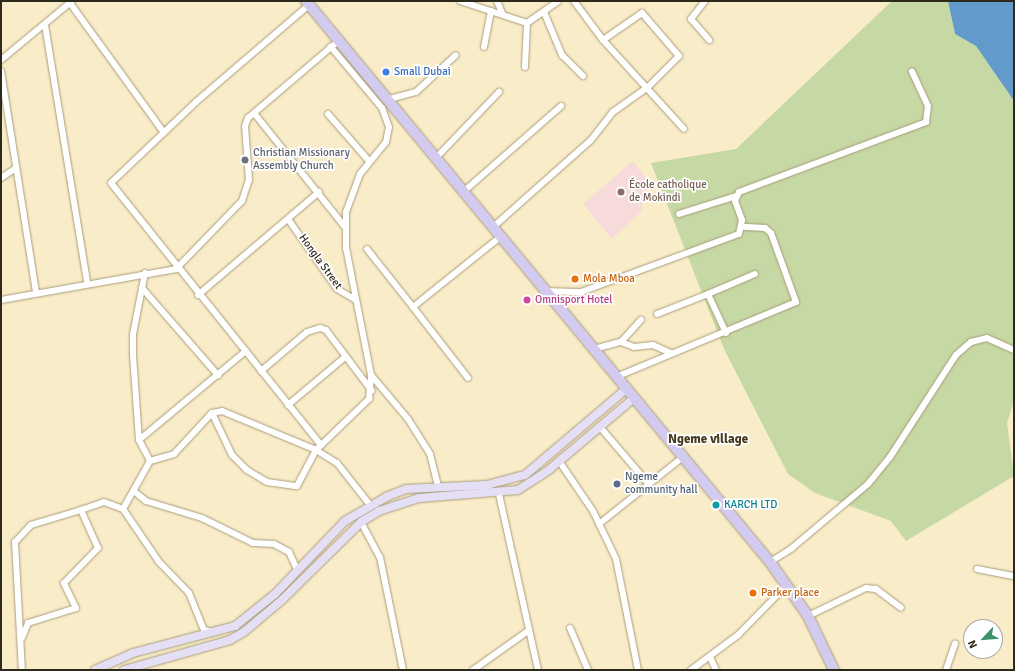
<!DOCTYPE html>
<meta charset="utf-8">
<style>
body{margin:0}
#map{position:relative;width:1015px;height:671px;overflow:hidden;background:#f9ecc8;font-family:Signika,sans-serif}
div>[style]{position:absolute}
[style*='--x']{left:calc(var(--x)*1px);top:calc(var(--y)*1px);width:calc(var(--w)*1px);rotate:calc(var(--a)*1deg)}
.education>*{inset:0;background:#f6dbda}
.green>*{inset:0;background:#c6d8a4}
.water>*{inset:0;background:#629bcb}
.roads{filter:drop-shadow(0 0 1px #a99d7b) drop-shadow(0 0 1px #a99d7b)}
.minor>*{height:6px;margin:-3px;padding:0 3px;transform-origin:3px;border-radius:3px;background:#fff}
.major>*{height:8px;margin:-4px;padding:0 4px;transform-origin:4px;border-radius:4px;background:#e5dff6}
.highway>*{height:10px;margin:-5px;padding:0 5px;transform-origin:5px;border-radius:5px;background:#d3caf0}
.dots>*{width:11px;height:11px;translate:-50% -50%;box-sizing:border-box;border:2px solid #fff;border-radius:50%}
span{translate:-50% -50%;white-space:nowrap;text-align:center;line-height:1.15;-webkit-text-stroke:3.5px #fff;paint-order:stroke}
.shop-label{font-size:11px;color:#366cbe}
.left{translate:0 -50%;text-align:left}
.worship-label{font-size:11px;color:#5b616d}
.education-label{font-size:11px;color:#785e54}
.street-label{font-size:11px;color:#2d291b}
.food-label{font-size:11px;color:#c56008}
.hotel-label{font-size:11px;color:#b23c85}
.service-label{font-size:11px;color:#4e5e75}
.culture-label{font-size:11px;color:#0d838f}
.quarter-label{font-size:13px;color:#44391a;font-weight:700}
.frame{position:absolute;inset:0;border:2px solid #2d291b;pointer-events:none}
.north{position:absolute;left:963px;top:619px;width:40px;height:40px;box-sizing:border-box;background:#fff;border:1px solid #aba9a4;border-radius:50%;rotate:244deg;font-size:11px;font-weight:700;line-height:16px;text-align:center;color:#2d291b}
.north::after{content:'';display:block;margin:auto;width:14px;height:18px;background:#3a9368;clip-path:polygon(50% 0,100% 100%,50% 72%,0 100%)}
</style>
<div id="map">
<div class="education">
<div style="clip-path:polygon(633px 161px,648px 180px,641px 212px,612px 239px,583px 204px)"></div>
</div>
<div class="green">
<div style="clip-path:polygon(892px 1px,948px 1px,955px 34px,976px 46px,1014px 101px,1014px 401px,1007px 423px,1014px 476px,906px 541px,891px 521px,815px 493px,788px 474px,724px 349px,651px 163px,736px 149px)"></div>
</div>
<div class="water">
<div style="clip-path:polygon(948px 1px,1014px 1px,1014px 101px,976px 46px,955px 34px)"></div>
</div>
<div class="roads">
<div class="minor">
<div style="--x:460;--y:1;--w:71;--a:18.2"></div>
<div style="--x:527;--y:23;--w:38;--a:-35"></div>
<div style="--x:497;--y:1;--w:15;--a:67"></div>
<div style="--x:574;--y:1;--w:49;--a:53.4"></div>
<div style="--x:603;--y:40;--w:120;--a:47.7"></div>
<div style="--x:705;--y:1;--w:23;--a:128"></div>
<div style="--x:691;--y:19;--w:28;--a:49"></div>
<div style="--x:70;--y:3;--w:160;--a:54.1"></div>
<div style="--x:309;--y:5;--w:149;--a:139.4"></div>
<div style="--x:196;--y:102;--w:117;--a:136.4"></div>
<div style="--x:111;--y:183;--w:336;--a:51.3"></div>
<div style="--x:544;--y:12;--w:47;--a:67.3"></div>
<div style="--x:562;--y:55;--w:30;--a:45"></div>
<div style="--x:45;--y:25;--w:260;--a:80.7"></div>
<div style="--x:484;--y:47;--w:37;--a:-79"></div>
<div style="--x:1;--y:60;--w:92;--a:-39.7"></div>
<div style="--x:525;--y:67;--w:44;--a:-87.4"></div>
<div style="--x:1;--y:71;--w:225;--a:81"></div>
<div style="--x:386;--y:100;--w:31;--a:-15"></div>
<div style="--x:416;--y:92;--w:54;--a:-42.8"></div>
<div style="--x:254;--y:113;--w:146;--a:51.4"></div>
<div style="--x:328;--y:114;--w:62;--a:48.9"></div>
<div style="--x:435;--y:159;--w:93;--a:-46.3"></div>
<div style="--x:1;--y:178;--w:18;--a:-34"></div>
<div style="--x:462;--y:193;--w:132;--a:-41.3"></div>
<div style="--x:679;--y:214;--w:60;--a:-17.5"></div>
<div style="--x:288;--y:219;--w:85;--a:55"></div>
<div style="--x:337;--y:289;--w:22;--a:30"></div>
<div style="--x:492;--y:228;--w:132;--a:-41.6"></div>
<div style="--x:591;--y:140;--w:36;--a:-52"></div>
<div style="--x:613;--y:112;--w:43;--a:-35.5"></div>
<div style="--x:648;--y:87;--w:44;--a:-45"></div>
<div style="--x:679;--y:56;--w:57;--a:-130.7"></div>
<div style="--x:642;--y:13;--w:47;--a:145.3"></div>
<div style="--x:367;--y:249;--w:74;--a:51.6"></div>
<div style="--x:145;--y:273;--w:62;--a:101.1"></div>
<div style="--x:133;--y:334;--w:21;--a:90"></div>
<div style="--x:133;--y:355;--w:85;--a:86"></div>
<div style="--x:139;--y:440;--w:24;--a:62"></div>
<div style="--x:142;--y:288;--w:116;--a:48.9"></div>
<div style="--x:546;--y:291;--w:35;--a:2"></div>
<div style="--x:581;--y:292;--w:168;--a:-20.2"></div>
<div style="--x:739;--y:234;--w:14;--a:-78"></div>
<div style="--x:742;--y:220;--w:20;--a:-110"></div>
<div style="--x:735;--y:201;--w:10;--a:-66"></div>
<div style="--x:739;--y:192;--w:200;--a:-20.5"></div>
<div style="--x:926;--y:122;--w:16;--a:-83"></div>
<div style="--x:928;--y:106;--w:38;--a:-115"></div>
<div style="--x:708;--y:294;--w:51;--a:-23.1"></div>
<div style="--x:198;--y:295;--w:159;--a:-40.4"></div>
<div style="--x:1;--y:300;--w:178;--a:-10"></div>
<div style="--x:176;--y:269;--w:95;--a:-45.9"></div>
<div style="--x:242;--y:201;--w:22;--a:-72"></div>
<div style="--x:249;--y:180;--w:54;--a:-94.2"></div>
<div style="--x:245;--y:126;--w:9;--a:-69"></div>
<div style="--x:248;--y:118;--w:118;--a:-40.5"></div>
<div style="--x:657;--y:314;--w:55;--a:-21.4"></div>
<div style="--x:708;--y:294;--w:43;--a:65.2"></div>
<div style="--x:621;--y:342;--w:30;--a:-48"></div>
<div style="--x:594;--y:349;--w:28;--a:-15"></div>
<div style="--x:621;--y:342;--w:14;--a:21"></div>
<div style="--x:634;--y:347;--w:19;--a:-6"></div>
<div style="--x:653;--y:345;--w:20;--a:24"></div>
<div style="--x:261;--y:371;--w:60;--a:-40.3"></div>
<div style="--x:307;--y:332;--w:14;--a:-17"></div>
<div style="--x:320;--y:328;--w:6;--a:18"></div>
<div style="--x:326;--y:330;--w:76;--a:53"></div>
<div style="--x:371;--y:375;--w:57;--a:49.9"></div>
<div style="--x:408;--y:419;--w:41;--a:57.8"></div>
<div style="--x:430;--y:454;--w:32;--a:76"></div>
<div style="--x:616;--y:377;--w:195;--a:-22.6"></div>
<div style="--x:796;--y:302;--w:73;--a:-109.9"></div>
<div style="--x:771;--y:233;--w:8;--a:-140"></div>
<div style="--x:765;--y:228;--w:22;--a:-177"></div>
<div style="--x:468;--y:378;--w:90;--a:-127.8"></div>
<div style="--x:413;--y:307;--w:112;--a:-38.8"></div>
<div style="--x:288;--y:405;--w:75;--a:-40.1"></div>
<div style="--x:212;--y:413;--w:47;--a:64.5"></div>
<div style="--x:232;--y:455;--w:21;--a:45"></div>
<div style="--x:247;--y:470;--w:23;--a:31"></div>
<div style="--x:267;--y:482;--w:30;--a:8"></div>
<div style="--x:297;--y:486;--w:41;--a:-62.2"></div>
<div style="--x:316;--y:450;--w:74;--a:-43.9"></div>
<div style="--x:369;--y:399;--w:24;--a:-85"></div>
<div style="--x:371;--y:375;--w:129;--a:-101.1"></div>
<div style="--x:346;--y:248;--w:36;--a:-90"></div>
<div style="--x:346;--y:212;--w:40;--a:-69.8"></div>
<div style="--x:360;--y:174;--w:41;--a:-50.9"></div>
<div style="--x:386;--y:142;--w:15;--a:-79"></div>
<div style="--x:389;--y:127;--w:20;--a:-110"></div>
<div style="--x:382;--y:108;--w:80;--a:-129.9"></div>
<div style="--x:600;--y:427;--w:72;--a:49.5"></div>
<div style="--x:139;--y:440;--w:139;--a:-39.8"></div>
<div style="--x:150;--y:461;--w:25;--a:-16"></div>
<div style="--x:174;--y:454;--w:56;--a:-47.2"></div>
<div style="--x:212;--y:413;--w:10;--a:-11"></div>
<div style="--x:222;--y:411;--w:102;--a:22.5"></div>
<div style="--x:316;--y:450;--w:25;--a:32"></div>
<div style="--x:337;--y:463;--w:53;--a:51.8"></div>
<div style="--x:559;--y:461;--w:60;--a:55.8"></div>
<div style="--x:593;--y:511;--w:53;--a:64.4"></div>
<div style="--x:616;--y:559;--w:113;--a:78.8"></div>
<div style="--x:135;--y:492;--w:14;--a:39"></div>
<div style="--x:146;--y:501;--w:59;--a:16.9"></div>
<div style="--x:202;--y:518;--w:57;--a:26.1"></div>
<div style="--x:253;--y:543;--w:21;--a:3"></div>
<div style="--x:274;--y:544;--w:17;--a:28"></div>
<div style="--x:289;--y:552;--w:19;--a:65"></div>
<div style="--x:499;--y:494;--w:180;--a:77.5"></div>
<div style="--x:123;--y:509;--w:64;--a:55.8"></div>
<div style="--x:159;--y:562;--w:43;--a:45.9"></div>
<div style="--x:189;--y:593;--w:40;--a:68"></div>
<div style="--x:204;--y:630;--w:8;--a:14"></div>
<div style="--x:81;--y:510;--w:24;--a:-19"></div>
<div style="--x:104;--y:502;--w:20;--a:20"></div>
<div style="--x:123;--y:509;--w:55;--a:-60.6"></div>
<div style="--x:361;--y:522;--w:40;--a:62"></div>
<div style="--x:380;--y:557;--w:115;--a:78.5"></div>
<div style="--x:599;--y:524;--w:107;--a:-38.6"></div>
<div style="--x:770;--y:562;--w:26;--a:-32"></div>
<div style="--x:792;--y:548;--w:99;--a:-40.1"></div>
<div style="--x:868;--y:484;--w:35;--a:-51"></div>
<div style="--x:890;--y:457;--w:121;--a:-57.1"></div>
<div style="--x:956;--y:355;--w:20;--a:-41"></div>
<div style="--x:971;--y:342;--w:16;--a:-14"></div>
<div style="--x:987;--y:338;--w:30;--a:24"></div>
<div style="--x:977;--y:569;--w:38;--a:11"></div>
<div style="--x:808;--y:616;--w:64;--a:-25.8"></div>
<div style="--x:866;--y:588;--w:10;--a:6"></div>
<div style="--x:876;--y:589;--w:31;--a:37"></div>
<div style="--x:570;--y:628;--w:46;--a:66.8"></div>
<div style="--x:22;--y:638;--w:16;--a:-68"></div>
<div style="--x:28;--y:623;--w:50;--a:-17.4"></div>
<div style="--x:76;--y:608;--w:28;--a:-116"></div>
<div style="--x:64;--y:583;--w:49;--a:-45.8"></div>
<div style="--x:98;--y:548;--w:42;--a:-114.1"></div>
<div style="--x:81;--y:510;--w:52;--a:163.3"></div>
<div style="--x:31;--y:525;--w:23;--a:133"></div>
<div style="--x:15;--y:542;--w:128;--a:86.9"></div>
<div style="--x:710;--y:657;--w:14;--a:65"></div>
<div style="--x:473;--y:670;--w:67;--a:-35.3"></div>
<div style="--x:691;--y:670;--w:59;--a:-36.7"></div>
<div style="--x:738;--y:635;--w:70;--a:-45.6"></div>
<div style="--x:946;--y:670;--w:28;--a:-71"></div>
</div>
<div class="major">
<div style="--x:95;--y:670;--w:42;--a:-24.1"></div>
<div style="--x:133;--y:653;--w:106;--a:-14.8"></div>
<div style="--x:235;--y:626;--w:51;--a:-38.7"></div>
<div style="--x:275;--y:594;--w:101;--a:-46.2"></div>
<div style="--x:345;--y:521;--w:50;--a:-30.2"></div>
<div style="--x:388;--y:496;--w:19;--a:-21"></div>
<div style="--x:406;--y:489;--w:81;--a:-2.8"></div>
<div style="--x:487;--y:485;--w:39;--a:-15"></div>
<div style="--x:525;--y:475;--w:133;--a:-40.4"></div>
<div style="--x:124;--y:670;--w:110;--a:-15.8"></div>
<div style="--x:230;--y:640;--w:16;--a:-30"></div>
<div style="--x:244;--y:632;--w:50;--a:-40.1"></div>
<div style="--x:282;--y:600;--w:111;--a:-44.6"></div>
<div style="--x:361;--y:522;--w:21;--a:-31"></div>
<div style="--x:379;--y:511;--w:42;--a:-18"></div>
<div style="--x:419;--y:498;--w:99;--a:-4.6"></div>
<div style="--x:518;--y:490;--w:38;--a:-33"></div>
<div style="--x:550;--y:469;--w:110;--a:-40.2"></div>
</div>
<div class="highway">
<div style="--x:306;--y:1;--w:728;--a:50.41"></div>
<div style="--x:770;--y:562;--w:66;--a:54.9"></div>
<div style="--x:808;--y:616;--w:60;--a:64.3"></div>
</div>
</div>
<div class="dots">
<div style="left:386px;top:72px;background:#3f7fe0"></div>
<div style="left:245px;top:160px;background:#6b7280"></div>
<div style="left:621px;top:192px;background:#8d6e63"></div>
<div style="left:575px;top:279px;background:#e8710a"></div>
<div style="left:527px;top:300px;background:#d1479c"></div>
<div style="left:617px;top:484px;background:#5c6f8a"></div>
<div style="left:716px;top:505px;background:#0f9aa8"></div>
<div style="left:753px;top:593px;background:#e8710a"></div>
</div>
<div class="shop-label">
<span class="left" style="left:394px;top:72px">Small Dubai</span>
</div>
<div class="worship-label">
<span class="left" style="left:253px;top:160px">Christian Missionary<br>Assembly Church</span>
</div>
<div class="education-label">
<span class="left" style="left:629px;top:192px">École catholique<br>de Mokindi</span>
</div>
<div class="street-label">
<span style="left:320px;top:262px;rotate:54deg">Hongla Street</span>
</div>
<div class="food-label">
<span class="left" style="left:583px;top:279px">Mola Mboa</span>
<span class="left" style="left:761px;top:593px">Parker place</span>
</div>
<div class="hotel-label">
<span class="left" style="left:535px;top:300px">Omnisport Hotel</span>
</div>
<div class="service-label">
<span class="left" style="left:625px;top:484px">Ngeme<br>community hall</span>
</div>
<div class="culture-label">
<span class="left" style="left:724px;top:505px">KARCH LTD</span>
</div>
<div class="quarter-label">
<span style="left:708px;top:439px">Ngeme village</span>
</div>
<div class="frame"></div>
<div class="north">N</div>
</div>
